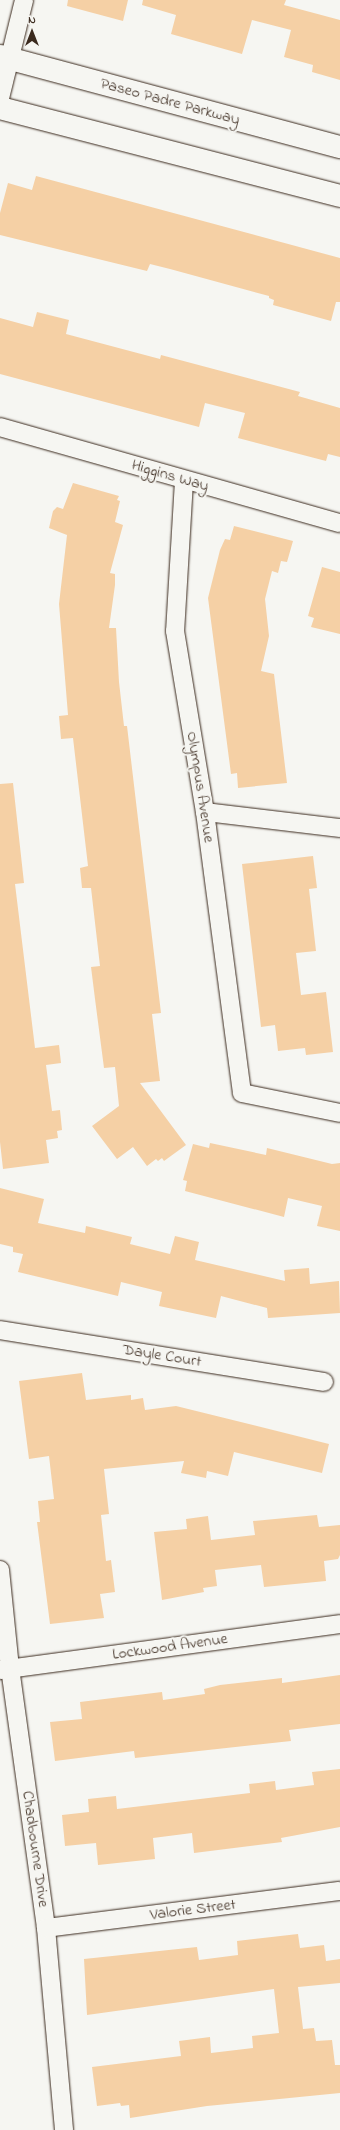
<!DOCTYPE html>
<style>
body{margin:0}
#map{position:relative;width:340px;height:2130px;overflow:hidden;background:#f6f6f2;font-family:"Indie Flower",sans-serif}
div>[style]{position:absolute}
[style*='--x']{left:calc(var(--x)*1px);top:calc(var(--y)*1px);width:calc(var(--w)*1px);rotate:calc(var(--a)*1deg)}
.building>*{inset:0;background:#f5d0a5}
.roads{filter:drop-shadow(0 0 1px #3b2a1e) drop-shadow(0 0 1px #3b2a1e)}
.minor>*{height:18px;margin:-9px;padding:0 9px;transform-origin:9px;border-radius:9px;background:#f6f6f2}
.secondary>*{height:22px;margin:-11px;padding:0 11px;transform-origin:11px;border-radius:11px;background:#f6f6f2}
span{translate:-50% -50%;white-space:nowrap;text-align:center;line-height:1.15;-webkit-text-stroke:4px #f6f6f2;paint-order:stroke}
.street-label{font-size:16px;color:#3b2a1e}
.north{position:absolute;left:12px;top:12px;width:40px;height:40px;-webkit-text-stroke:3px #f6f6f2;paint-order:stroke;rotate:0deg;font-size:11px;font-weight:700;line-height:16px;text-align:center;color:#3b2a1e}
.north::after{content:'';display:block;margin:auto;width:14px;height:18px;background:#3b2a1e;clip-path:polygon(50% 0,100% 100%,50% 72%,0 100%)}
</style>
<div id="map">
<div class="building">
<div style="clip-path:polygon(68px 0,128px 0,123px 21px,67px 6px)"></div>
<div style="clip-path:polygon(143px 0,286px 0,284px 5px,340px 20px,340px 80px,312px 72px,313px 65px,284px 57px,291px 30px,252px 20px,242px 54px,171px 34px,176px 15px,142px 5px)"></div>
<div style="clip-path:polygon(36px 176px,340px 258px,340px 302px,336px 302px,331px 321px,273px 305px,274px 300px,269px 298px,269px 296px,170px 269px,150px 264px,147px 271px,0 235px,0 213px,8px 183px,32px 190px)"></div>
<div style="clip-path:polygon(37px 312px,69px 320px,66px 334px,160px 359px,161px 355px,300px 392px,298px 396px,340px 408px,340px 457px,328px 454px,326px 461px,238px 438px,245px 413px,205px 403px,199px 427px,0 374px,0 318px,33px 327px)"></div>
<div style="clip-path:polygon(73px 483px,119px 496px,117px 500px,120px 501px,115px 522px,123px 525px,110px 573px,115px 574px,115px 585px,109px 628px,116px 628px,119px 682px,124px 726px,127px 726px,161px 1013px,152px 1014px,160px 1081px,140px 1083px,186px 1145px,164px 1161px,162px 1158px,158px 1161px,156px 1159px,147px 1166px,133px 1147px,117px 1159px,92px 1126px,119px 1106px,115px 1067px,104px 1068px,95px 999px,91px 967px,100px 966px,91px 888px,82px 888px,80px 868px,88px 866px,73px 738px,61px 739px,59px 716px,68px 715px,59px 604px,67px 535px,49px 528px,53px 511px,57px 507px,63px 509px)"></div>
<div style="clip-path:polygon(234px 526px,293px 541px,287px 562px,281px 561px,278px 573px,272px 571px,265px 599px,269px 636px,261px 671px,274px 674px,287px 783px,238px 788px,237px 773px,231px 774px,208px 598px,220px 550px,225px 539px,230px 540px)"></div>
<div style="clip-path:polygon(322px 567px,340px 572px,340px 634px,311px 627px,314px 618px,308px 616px)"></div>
<div style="clip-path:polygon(13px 783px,24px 883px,15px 884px,35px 1048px,59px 1045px,61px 1063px,46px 1065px,52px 1111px,60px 1110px,62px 1130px,57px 1131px,58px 1138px,46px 1140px,49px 1163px,3px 1169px,0 1142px,0 784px)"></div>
<div style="clip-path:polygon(313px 856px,317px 888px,309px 889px,316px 951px,296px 953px,301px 995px,326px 992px,333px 1052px,306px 1055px,305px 1048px,278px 1051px,275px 1025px,261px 1027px,242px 864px)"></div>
<div style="clip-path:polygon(210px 1143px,266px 1155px,267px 1148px,332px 1164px,340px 1163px,340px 1231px,317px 1226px,322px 1206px,288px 1198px,284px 1217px,185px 1191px,187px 1181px,183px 1180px,193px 1144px,209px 1148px)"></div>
<div style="clip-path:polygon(0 1188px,44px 1199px,38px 1223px,85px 1233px,86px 1226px,132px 1237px,130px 1244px,170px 1254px,175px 1236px,199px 1242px,195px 1260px,285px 1281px,284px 1270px,309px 1268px,310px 1284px,339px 1281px,340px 1313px,268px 1318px,267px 1308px,221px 1296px,216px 1318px,159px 1306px,162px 1292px,121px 1282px,118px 1296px,18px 1272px,23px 1254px,13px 1252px,13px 1247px,0 1244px)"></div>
<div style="clip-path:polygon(82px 1373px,86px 1400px,131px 1395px,131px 1400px,143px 1398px,145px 1410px,176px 1406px,329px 1444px,322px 1473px,234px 1452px,228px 1476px,207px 1471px,206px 1478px,181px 1473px,184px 1461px,104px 1469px,109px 1514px,101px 1515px,106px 1561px,111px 1560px,115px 1592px,100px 1594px,104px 1618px,50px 1624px,37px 1522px,40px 1522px,38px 1501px,54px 1499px,49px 1456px,29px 1459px,19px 1381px)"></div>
<div style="clip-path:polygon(317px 1515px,319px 1527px,340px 1525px,340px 1555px,338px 1559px,324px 1561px,326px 1581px,264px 1587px,261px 1565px,215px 1570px,217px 1586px,203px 1588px,204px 1592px,162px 1600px,154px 1532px,187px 1529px,186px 1519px,208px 1516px,211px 1540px,255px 1535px,253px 1521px)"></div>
<div style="clip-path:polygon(340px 1675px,340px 1724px,289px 1730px,291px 1741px,135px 1758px,134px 1751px,55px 1761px,50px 1722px,82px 1719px,80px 1702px,162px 1692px,163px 1700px,205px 1694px,204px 1689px,220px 1685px,282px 1678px,282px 1683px)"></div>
<div style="clip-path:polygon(340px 1769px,340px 1827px,281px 1838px,282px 1842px,194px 1853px,192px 1833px,153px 1838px,155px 1859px,98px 1865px,96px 1843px,65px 1846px,62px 1815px,89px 1812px,88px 1799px,116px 1796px,117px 1809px,250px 1793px,249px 1784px,275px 1781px,276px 1790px,314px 1785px,312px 1772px)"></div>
<div style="clip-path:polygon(298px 1934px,300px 1948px,324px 1945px,326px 1961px,340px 1959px,340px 1983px,298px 1987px,303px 2029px,314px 2028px,316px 2041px,332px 2040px,335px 2065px,340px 2065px,340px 2093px,207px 2106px,130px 2118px,129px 2105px,121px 2106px,120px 2103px,97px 2106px,92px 2067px,181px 2056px,179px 2041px,210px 2037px,211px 2053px,253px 2048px,252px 2036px,279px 2033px,274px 1989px,87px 2015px,84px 1959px,197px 1947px,199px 1960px,238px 1955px,237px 1941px)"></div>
</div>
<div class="roads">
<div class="minor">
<div style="--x:0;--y:98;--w:101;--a:-76.2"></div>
<div style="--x:0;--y:427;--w:353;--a:15.8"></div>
<div style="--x:184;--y:481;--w:150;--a:93.4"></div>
<div style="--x:175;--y:631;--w:183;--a:80.6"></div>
<div style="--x:205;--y:812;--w:283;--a:82.5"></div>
<div style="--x:242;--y:1093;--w:100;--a:11.5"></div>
<div style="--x:205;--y:812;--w:136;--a:6.8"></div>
<div style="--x:0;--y:1330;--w:328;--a:9.1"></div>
<div style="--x:0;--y:1570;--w:99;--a:84.2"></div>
<div style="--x:10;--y:1668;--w:262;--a:82.1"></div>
<div style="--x:46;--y:1928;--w:203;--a:84.9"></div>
<div style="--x:0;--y:1670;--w:343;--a:-7.7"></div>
<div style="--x:46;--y:1928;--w:296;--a:-7.2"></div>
</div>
<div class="secondary">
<div style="--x:0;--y:56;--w:352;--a:15"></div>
<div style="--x:0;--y:108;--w:351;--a:14.5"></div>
</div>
</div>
<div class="street-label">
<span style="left:170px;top:102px;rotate:15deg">Paseo Padre Parkway</span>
<span style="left:170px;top:476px;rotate:16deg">Higgins Way</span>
<span style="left:200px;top:787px;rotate:81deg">Olympus Avenue</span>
<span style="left:162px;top:1356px;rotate:9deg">Dayle Court</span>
<span style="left:170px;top:1647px;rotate:-8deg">Lockwood Avenue</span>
<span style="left:35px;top:1849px;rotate:82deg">Chadbourne Drive</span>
<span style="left:193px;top:1910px;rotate:-7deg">Valorie Street</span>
</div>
<div class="north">N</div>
</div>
